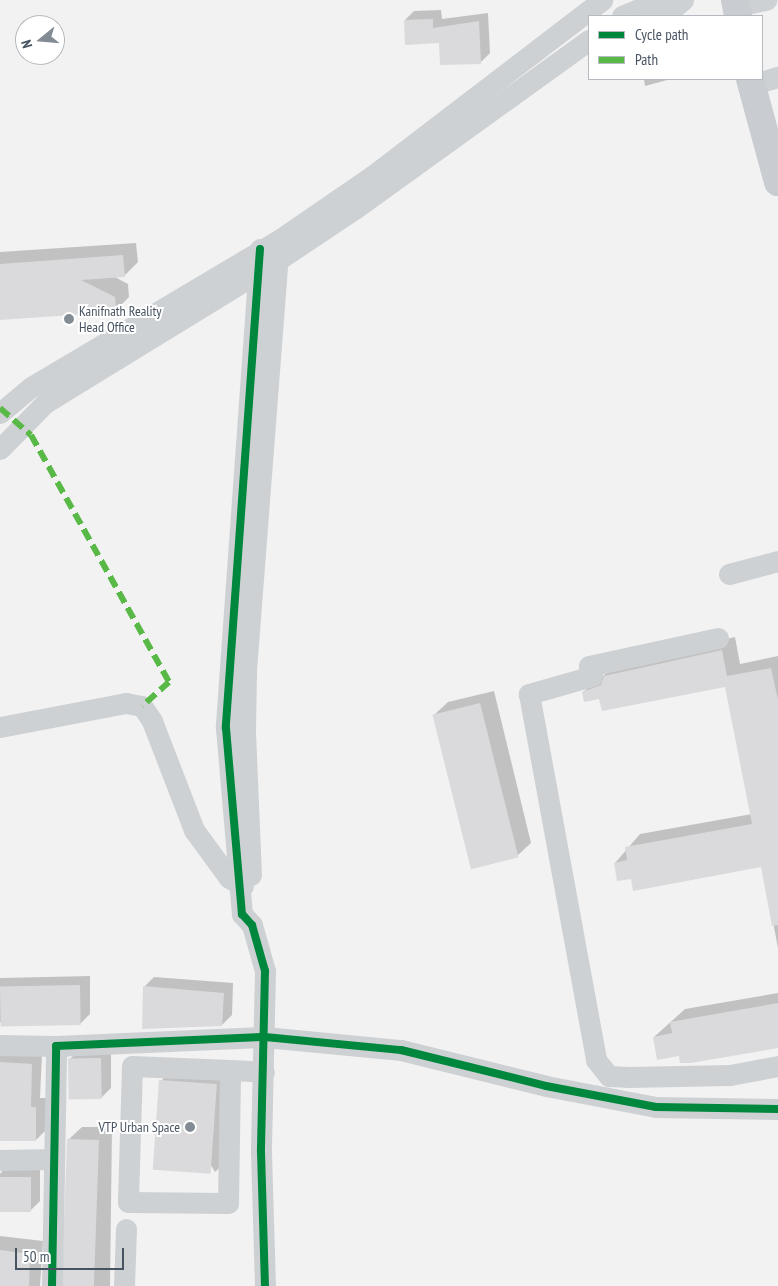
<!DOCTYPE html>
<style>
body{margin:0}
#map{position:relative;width:778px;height:1286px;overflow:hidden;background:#f3f2f2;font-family:"PT Sans Narrow",sans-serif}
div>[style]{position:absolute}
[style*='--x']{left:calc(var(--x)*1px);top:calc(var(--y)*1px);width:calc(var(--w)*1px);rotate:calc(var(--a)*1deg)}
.shadow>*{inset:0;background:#0003}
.building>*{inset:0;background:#dadadc;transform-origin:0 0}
.minor>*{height:21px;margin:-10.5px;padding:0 10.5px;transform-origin:10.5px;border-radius:10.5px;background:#ced1d3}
.major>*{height:28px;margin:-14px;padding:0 14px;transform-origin:14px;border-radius:14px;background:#c9cdd1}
.quiet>*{height:6px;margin-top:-3px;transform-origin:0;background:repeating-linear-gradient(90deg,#58b947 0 12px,transparent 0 18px)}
.cycleway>*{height:8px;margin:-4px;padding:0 4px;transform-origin:4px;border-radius:4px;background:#00873e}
.dots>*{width:14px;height:14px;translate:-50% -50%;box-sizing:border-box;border:2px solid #fff;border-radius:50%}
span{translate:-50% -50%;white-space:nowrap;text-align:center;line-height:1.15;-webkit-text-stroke:4px #fff;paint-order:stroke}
.poi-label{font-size:14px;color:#475361}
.left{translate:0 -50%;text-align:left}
.right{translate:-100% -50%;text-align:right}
.legend{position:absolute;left:588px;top:15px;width:175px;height:65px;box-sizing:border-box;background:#fff;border:1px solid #b5bac0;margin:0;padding:6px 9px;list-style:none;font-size:15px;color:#475361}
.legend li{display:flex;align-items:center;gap:10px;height:25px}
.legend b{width:25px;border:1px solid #b5bac0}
.north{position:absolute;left:15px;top:15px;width:50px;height:50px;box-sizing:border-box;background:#fff;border:1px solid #b5bac0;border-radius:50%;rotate:253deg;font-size:14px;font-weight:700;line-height:20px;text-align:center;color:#475361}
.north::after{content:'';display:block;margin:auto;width:18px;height:22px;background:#838b94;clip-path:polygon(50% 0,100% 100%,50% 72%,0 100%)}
.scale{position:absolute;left:15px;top:1248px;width:109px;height:22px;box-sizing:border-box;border:2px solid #475361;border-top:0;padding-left:6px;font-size:15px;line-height:18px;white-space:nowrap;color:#475361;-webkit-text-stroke:4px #fff;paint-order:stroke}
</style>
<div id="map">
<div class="shadow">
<div style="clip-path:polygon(441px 10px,442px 19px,488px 13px,490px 53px,481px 62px,405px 20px,414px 11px)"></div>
<div style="clip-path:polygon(644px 79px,671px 79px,645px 86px)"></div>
<div style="clip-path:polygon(136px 243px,138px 262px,124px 276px,113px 276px,128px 284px,129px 297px,115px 311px,0 319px,0 252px)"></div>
<div style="clip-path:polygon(735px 637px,740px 664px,778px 656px,778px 948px,762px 866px,632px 877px,615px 863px,640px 834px,752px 814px,726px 685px,600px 698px,583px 692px,619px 663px)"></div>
<div style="clip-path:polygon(494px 691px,531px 843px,517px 856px,434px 715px,448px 702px)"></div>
<div style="clip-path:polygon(90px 976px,90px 1014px,80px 1024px,0 1022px,0 978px)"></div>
<div style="clip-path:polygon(154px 977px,233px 983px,232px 1015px,222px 1025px,144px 987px)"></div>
<div style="clip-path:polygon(778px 993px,778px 1047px,680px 1054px,654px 1037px,685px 1009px)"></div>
<div style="clip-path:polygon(80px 1049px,111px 1049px,111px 1088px,101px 1098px,70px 1059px)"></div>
<div style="clip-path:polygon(0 1053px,42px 1054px,40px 1098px,46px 1098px,46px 1130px,36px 1140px,0 1136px)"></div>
<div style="clip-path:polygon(174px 1067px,230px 1071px,229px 1159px,215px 1172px,161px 1081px)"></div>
<div style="clip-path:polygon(82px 1127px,112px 1127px,110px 1286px,64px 1286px,68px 1140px)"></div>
<div style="clip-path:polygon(6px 1167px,40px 1168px,40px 1201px,30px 1211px,0 1210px,0 1174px)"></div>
<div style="clip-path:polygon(0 1236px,43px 1241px,40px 1286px,0 1286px)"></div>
</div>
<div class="building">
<div style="clip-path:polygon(433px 19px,433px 28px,479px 21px,481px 64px,440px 65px,439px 43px,405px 45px,404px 20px)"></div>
<div style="clip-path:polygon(123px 255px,125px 277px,81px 280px,115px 297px,116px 312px,0 320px,0 264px)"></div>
<div style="clip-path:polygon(722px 650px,727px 676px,771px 668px,778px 700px,778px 925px,772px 926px,761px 867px,633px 891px,631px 879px,617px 881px,614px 863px,627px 860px,625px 847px,752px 824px,725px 687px,602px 711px,599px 699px,584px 702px,582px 692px,601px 685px,604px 676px)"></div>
<div style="left:480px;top:703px;width:159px;height:49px;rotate:76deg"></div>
<div style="left:80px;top:985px;width:40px;height:80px;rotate:89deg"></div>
<div style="clip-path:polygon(143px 986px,224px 993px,222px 1026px,142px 1029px)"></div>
<div style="clip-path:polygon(778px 1003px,778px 1048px,691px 1063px,680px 1063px,679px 1056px,657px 1060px,653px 1037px,672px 1033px,670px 1022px)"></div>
<div style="left:101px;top:1058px;width:41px;height:33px;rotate:89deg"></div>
<div style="clip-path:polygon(0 1062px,32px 1064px,31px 1107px,36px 1107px,36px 1141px,0 1141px)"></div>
<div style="left:159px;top:1080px;width:58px;height:90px;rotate:4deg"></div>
<div style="left:67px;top:1139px;width:32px;height:147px;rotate:2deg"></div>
<div style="left:0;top:1177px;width:31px;height:35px"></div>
<div style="clip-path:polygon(0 1250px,30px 1254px,29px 1286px,0 1286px)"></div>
</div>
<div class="minor">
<div style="--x:737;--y:6;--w:30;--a:-12"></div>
<div style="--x:622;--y:16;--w:23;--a:-23"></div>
<div style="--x:643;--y:7;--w:34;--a:-3"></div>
<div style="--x:677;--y:5;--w:8;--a:-40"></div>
<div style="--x:751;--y:85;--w:28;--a:-17"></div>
<div style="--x:260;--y:249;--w:480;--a:94.1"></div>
<div style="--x:226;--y:728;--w:187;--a:85.1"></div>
<div style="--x:242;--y:914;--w:15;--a:48"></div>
<div style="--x:252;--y:925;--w:48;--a:74.2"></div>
<div style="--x:265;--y:971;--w:181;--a:91.3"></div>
<div style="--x:261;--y:1152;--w:134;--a:88.3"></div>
<div style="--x:0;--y:413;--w:40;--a:-40"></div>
<div style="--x:31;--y:387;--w:288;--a:-30.7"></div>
<div style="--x:279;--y:240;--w:113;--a:-34.5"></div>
<div style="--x:372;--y:176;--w:290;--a:-37.4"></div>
<div style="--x:0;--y:449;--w:64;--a:-45.6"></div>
<div style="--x:45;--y:403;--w:273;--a:-31.5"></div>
<div style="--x:278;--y:260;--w:94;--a:-33.7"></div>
<div style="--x:356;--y:208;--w:287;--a:-35.8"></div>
<div style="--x:729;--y:574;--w:51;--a:-14.9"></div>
<div style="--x:718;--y:638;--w:132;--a:167.8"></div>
<div style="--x:589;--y:666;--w:10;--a:73"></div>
<div style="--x:592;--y:676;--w:66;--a:164.1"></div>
<div style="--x:529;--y:694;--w:372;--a:79.6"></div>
<div style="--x:596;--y:1060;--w:21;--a:51"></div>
<div style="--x:609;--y:1076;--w:20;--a:3"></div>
<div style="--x:629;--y:1077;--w:101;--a:-1.1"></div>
<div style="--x:730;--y:1075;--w:49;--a:-10.6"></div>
<div style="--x:0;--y:727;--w:128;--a:-10.8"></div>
<div style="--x:126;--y:703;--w:16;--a:11"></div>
<div style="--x:142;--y:706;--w:18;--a:56"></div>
<div style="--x:152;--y:721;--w:117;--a:68.9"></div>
<div style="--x:194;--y:830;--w:59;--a:53.9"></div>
<div style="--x:229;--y:878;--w:16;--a:30"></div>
<div style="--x:251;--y:875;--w:145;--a:-92.4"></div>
<div style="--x:245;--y:730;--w:60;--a:-89"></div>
<div style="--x:246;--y:670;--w:421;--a:-85.6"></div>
<div style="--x:0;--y:1045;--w:56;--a:1"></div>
<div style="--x:230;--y:1070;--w:98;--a:-177.7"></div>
<div style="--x:132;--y:1066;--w:136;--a:91.7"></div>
<div style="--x:128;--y:1202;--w:100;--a:0.6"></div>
<div style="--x:228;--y:1203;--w:133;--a:-89.1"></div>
<div style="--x:230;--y:1070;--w:34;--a:3"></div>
<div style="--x:0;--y:1160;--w:54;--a:-1.1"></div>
<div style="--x:52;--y:1286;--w:240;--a:-89"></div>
<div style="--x:56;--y:1046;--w:209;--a:-2.5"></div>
<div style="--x:265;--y:1037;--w:137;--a:5.5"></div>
<div style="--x:401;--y:1050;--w:149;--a:13.9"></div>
<div style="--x:546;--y:1086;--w:112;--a:10.8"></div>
<div style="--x:656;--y:1107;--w:122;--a:0.9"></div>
<div style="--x:124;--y:1286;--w:57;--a:-88"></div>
</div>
<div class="major">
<div style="--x:735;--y:0;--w:16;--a:79"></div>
<div style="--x:750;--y:79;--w:107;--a:74.8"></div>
</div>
<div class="quiet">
<div style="--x:0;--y:408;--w:41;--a:41.1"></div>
<div style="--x:31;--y:435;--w:283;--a:60.8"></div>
<div style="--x:169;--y:682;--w:36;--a:138"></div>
</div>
<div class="cycleway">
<div style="--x:260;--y:249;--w:480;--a:94.1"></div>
<div style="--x:226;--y:728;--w:187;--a:85.1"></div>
<div style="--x:242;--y:914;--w:15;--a:48"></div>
<div style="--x:252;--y:925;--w:48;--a:74.2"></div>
<div style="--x:265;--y:971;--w:181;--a:91.3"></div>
<div style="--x:261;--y:1152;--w:134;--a:88.3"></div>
<div style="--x:52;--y:1286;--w:240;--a:-89"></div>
<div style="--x:56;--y:1046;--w:209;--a:-2.5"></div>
<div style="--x:265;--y:1037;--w:137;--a:5.5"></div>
<div style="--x:401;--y:1050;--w:149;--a:13.9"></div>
<div style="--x:546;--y:1086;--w:112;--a:10.8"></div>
<div style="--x:656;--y:1107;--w:122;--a:0.9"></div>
</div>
<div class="dots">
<div style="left:69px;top:319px;background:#838b94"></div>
<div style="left:190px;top:1127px;background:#838b94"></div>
</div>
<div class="poi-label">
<span class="left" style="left:79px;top:319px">Kanifnath Reality<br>Head Office</span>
<span class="right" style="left:180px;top:1127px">VTP Urban Space</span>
</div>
<ul class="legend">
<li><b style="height:6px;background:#00873e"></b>Cycle path</li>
<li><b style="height:6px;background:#58b947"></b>Path</li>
</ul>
<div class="north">N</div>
<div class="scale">50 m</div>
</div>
